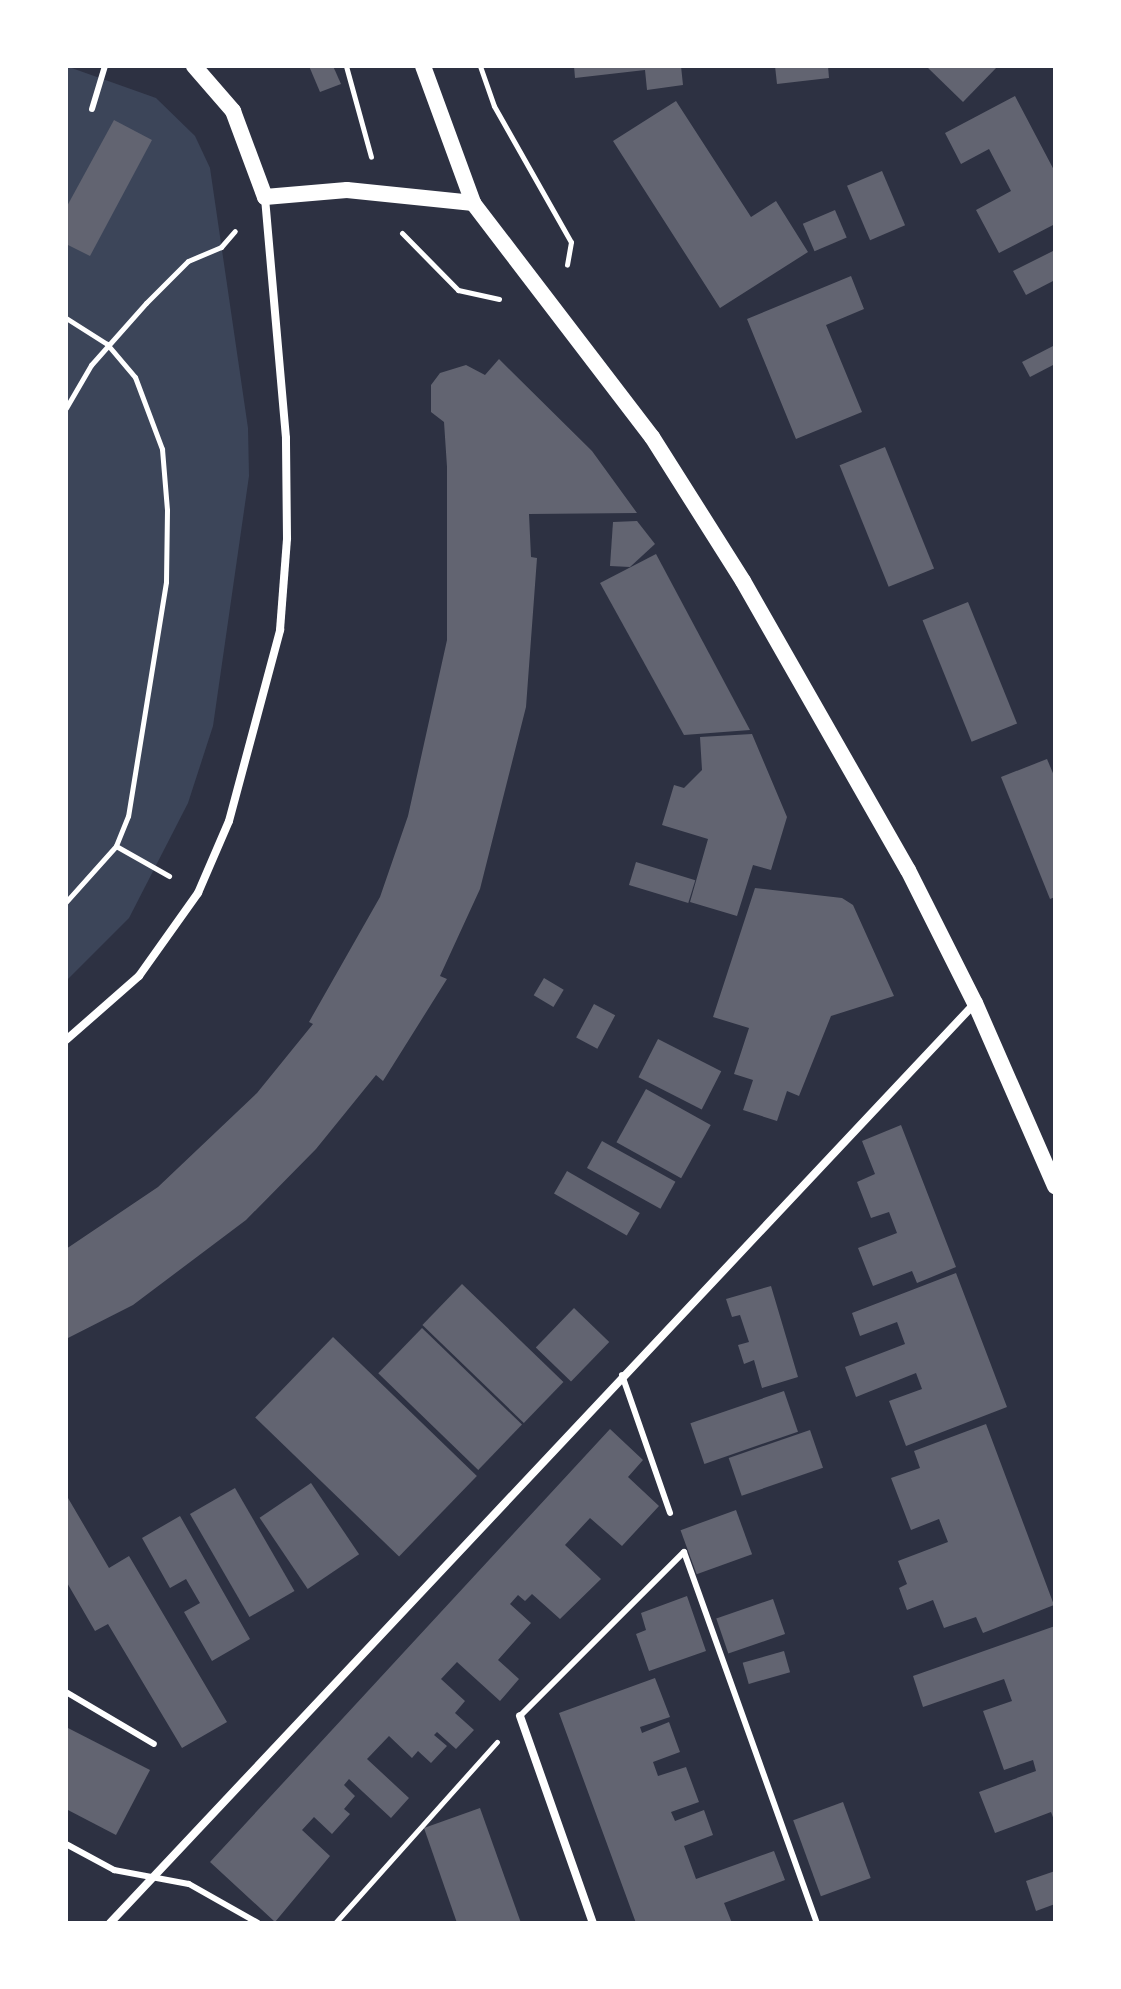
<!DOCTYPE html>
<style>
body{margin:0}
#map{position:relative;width:1121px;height:1989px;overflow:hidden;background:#2d3142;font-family:"PT Sans",sans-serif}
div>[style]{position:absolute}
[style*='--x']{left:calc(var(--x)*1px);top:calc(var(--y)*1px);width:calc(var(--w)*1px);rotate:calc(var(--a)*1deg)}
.green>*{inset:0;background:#3c4559}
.building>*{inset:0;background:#626471;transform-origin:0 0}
.path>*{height:5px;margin:-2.5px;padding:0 2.5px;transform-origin:2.5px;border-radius:2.5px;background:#fff}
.service>*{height:6px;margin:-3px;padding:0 3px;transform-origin:3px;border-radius:3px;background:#fff}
.minor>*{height:8px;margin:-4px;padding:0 4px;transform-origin:4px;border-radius:4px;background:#fff}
.secondary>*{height:16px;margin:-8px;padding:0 8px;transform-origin:8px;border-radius:8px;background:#fff}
span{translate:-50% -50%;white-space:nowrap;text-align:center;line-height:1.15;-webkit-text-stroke:6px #fff;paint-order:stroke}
.frame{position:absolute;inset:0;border:68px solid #fff;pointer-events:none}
</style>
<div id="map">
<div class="green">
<div style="clip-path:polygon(66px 66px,156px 98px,195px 136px,210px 168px,248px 428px,249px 476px,213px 726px,188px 803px,129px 918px,66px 981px)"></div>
</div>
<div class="building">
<div style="clip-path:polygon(309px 66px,333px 66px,341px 84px,320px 92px)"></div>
<div style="clip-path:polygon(574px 66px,681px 66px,683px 85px,647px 90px,645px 70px,575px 78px)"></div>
<div style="clip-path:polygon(775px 66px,828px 66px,829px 78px,777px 84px)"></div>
<div style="clip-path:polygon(926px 66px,998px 66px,963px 102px)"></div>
<div style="clip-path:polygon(1015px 96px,1055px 172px,1055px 224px,999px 253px,976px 210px,1011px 191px,989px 149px,961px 164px,945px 133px)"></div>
<div style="clip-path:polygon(676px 101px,751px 217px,776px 201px,808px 252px,720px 308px,613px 141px)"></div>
<div style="clip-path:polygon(114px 120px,152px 140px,90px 256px,66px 244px,66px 208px)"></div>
<div style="left:882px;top:171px;width:59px;height:38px;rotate:67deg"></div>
<div style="left:835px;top:210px;width:30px;height:35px;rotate:67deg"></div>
<div style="clip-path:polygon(1055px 250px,1055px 280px,1026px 295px,1013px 271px)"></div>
<div style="clip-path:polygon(851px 276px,864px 309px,826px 325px,862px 412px,796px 439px,747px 319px)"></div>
<div style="clip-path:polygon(1055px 345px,1055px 364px,1030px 377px,1022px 362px)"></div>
<div style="clip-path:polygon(499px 359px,592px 451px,637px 513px,529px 514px,531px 557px,537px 558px,526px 707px,480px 889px,440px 976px,447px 979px,383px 1081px,376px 1075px,316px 1149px,246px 1220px,133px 1305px,66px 1339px,66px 1249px,158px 1187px,257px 1093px,313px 1024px,309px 1022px,380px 897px,408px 816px,447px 640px,447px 467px,444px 422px,431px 412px,431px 385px,440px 373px,466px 365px,485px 375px)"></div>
<div style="left:885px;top:447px;width:131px;height:49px;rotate:68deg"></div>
<div style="clip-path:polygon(637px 521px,655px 544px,630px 567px,610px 566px,613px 522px)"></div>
<div style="clip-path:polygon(656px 554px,750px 730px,684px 735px,600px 583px)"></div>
<div style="left:968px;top:602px;width:131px;height:49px;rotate:68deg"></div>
<div style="clip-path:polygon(752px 734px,787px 817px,771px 870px,753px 865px,737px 916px,690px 902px,708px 839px,662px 825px,674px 785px,684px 788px,702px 770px,700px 737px)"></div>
<div style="clip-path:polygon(1047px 759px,1055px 778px,1055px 897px,1050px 899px,1001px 777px)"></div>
<div style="left:636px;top:862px;width:62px;height:24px;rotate:17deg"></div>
<div style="clip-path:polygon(755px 888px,842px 898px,853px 905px,894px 996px,831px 1016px,799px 1096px,787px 1091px,777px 1121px,743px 1110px,753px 1080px,734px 1074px,749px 1028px,713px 1017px)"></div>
<div style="left:544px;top:978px;width:23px;height:20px;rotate:31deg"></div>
<div style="left:594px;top:1004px;width:24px;height:38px;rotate:28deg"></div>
<div style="left:658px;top:1039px;width:71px;height:43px;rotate:27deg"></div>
<div style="left:646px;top:1089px;width:74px;height:61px;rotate:29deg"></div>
<div style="clip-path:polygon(901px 1125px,956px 1267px,917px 1283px,912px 1271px,873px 1286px,858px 1248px,897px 1233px,889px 1212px,871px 1218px,857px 1182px,875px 1174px,862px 1141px)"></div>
<div style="left:602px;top:1141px;width:84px;height:31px;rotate:29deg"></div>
<div style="left:567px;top:1171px;width:84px;height:26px;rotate:30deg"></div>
<div style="clip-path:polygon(956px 1273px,1007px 1407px,906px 1446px,889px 1401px,922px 1389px,916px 1373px,856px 1397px,845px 1367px,905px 1344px,897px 1322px,860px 1336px,852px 1313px)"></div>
<div style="left:462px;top:1284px;width:141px;height:57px;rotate:44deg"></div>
<div style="clip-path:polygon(771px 1286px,798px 1377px,762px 1388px,754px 1360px,744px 1364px,738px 1345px,749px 1342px,740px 1315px,732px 1317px,726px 1299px)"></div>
<div style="left:574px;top:1308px;width:49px;height:55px;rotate:44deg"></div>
<div style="left:422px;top:1328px;width:139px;height:63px;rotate:44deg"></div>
<div style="left:333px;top:1337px;width:200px;height:112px;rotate:44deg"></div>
<div style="left:784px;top:1391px;width:43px;height:99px;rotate:71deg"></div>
<div style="clip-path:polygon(986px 1424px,1054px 1605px,983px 1633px,976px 1617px,944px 1628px,933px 1600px,907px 1610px,899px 1588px,907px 1584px,898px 1561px,948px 1542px,939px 1519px,911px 1530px,891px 1478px,920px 1468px,914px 1451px)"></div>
<div style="clip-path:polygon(610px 1429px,643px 1460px,628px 1477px,659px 1506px,622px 1546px,590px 1518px,565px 1545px,601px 1579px,560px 1619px,532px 1594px,525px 1601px,518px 1595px,510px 1604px,531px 1623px,498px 1660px,519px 1679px,500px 1701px,457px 1662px,441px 1679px,465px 1701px,455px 1713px,474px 1730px,456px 1749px,437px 1732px,434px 1735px,447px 1746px,431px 1763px,418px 1751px,412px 1758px,389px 1736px,367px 1759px,409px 1798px,391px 1818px,349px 1779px,344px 1785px,355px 1796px,344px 1809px,350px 1814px,332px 1834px,314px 1817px,302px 1830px,330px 1856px,275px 1922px,210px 1862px)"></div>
<div style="left:810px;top:1430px;width:40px;height:86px;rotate:71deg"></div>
<div style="left:311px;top:1483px;width:86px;height:62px;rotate:56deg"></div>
<div style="left:235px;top:1488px;width:119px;height:52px;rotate:60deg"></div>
<div style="clip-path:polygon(68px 1498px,109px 1568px,129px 1556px,227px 1722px,182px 1748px,108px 1624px,95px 1631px,66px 1581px)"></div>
<div style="left:736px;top:1510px;width:47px;height:59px;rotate:70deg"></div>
<div style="clip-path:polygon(180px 1516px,250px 1639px,212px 1661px,184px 1612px,200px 1603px,186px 1579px,170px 1588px,142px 1538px)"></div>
<div style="clip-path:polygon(687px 1596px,706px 1651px,649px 1671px,636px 1634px,646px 1630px,641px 1613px)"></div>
<div style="left:773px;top:1599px;width:37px;height:60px;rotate:71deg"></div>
<div style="clip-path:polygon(1055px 1626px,1055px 1823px,1051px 1812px,995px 1833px,979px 1792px,1036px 1771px,1033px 1760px,1004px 1770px,983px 1711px,1012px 1701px,1004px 1679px,923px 1707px,913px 1676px)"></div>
<div style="left:784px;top:1651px;width:22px;height:43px;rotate:74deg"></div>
<div style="clip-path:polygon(655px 1678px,670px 1717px,640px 1727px,642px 1733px,669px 1722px,680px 1752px,653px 1762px,658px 1776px,686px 1767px,699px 1802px,671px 1812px,675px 1821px,704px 1810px,713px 1835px,684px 1846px,696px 1879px,774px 1851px,785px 1880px,724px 1903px,732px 1923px,636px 1923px,559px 1713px)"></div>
<div style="clip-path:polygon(66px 1727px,150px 1770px,116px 1835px,66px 1809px)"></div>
<div style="left:843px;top:1802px;width:81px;height:53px;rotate:70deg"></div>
<div style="clip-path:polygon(480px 1808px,521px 1923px,457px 1923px,424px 1828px)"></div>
<div style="clip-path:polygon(1055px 1871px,1055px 1904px,1036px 1911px,1026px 1881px)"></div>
</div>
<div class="path">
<div style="--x:346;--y:66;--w:94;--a:74.6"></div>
<div style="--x:480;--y:66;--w:42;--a:70.7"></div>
<div style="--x:494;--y:106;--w:156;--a:60.5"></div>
<div style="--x:571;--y:242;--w:23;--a:100"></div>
<div style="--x:402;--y:233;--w:80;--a:45.5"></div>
<div style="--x:458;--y:290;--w:42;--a:12.4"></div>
<div style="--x:66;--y:318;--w:49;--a:32.4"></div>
<div style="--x:107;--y:344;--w:43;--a:49.7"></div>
<div style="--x:135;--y:377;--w:77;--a:69.4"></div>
<div style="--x:162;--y:449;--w:61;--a:85.3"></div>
<div style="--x:167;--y:510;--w:72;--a:90.8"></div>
<div style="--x:166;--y:582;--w:237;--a:99.2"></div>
<div style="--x:128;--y:816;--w:32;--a:112"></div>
<div style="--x:116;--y:846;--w:75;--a:131.8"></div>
<div style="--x:66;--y:408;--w:50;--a:-59.8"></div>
<div style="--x:91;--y:365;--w:83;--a:-48.4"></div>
<div style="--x:146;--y:303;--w:59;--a:-45"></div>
<div style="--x:188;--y:261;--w:36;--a:-23"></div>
<div style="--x:221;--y:247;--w:21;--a:-49"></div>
<div style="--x:116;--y:846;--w:61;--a:29.5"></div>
<div style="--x:335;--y:1923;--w:243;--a:-48.2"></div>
</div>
<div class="service">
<div style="--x:92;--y:109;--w:45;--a:-73.2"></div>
<div style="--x:622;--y:1375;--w:146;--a:70.8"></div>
<div style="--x:66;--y:1692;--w:102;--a:30.6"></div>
<div style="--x:520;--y:1716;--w:232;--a:-45"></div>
<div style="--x:684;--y:1552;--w:394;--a:70.3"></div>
<div style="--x:66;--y:1844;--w:55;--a:28.4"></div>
<div style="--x:114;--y:1870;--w:76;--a:10.6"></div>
<div style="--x:189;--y:1884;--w:79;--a:29.5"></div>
</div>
<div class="minor">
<div style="--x:66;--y:1040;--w:97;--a:-41.2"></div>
<div style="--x:139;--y:976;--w:102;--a:-54.6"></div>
<div style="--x:198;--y:893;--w:78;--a:-66.7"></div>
<div style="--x:229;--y:821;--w:198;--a:-75"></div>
<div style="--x:280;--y:630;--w:92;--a:-85.6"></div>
<div style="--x:287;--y:538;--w:100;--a:-90.6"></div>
<div style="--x:286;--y:438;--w:242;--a:-95"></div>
<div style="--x:520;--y:1716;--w:219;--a:70.6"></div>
<div style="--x:110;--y:1923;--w:1263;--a:-46.76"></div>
</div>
<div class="secondary">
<div style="--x:194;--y:66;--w:60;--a:49.1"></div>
<div style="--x:233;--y:111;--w:92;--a:69.6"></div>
<div style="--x:265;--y:197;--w:82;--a:-4.9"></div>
<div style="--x:347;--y:190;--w:127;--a:5.9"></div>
<div style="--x:423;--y:66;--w:146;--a:69.9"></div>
<div style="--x:473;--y:203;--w:295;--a:52.6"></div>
<div style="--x:652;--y:437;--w:170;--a:57.7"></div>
<div style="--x:743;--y:581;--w:333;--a:60.3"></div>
<div style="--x:908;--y:870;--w:149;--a:63.3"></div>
<div style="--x:975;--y:1003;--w:200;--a:66.4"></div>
</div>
<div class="frame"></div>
</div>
